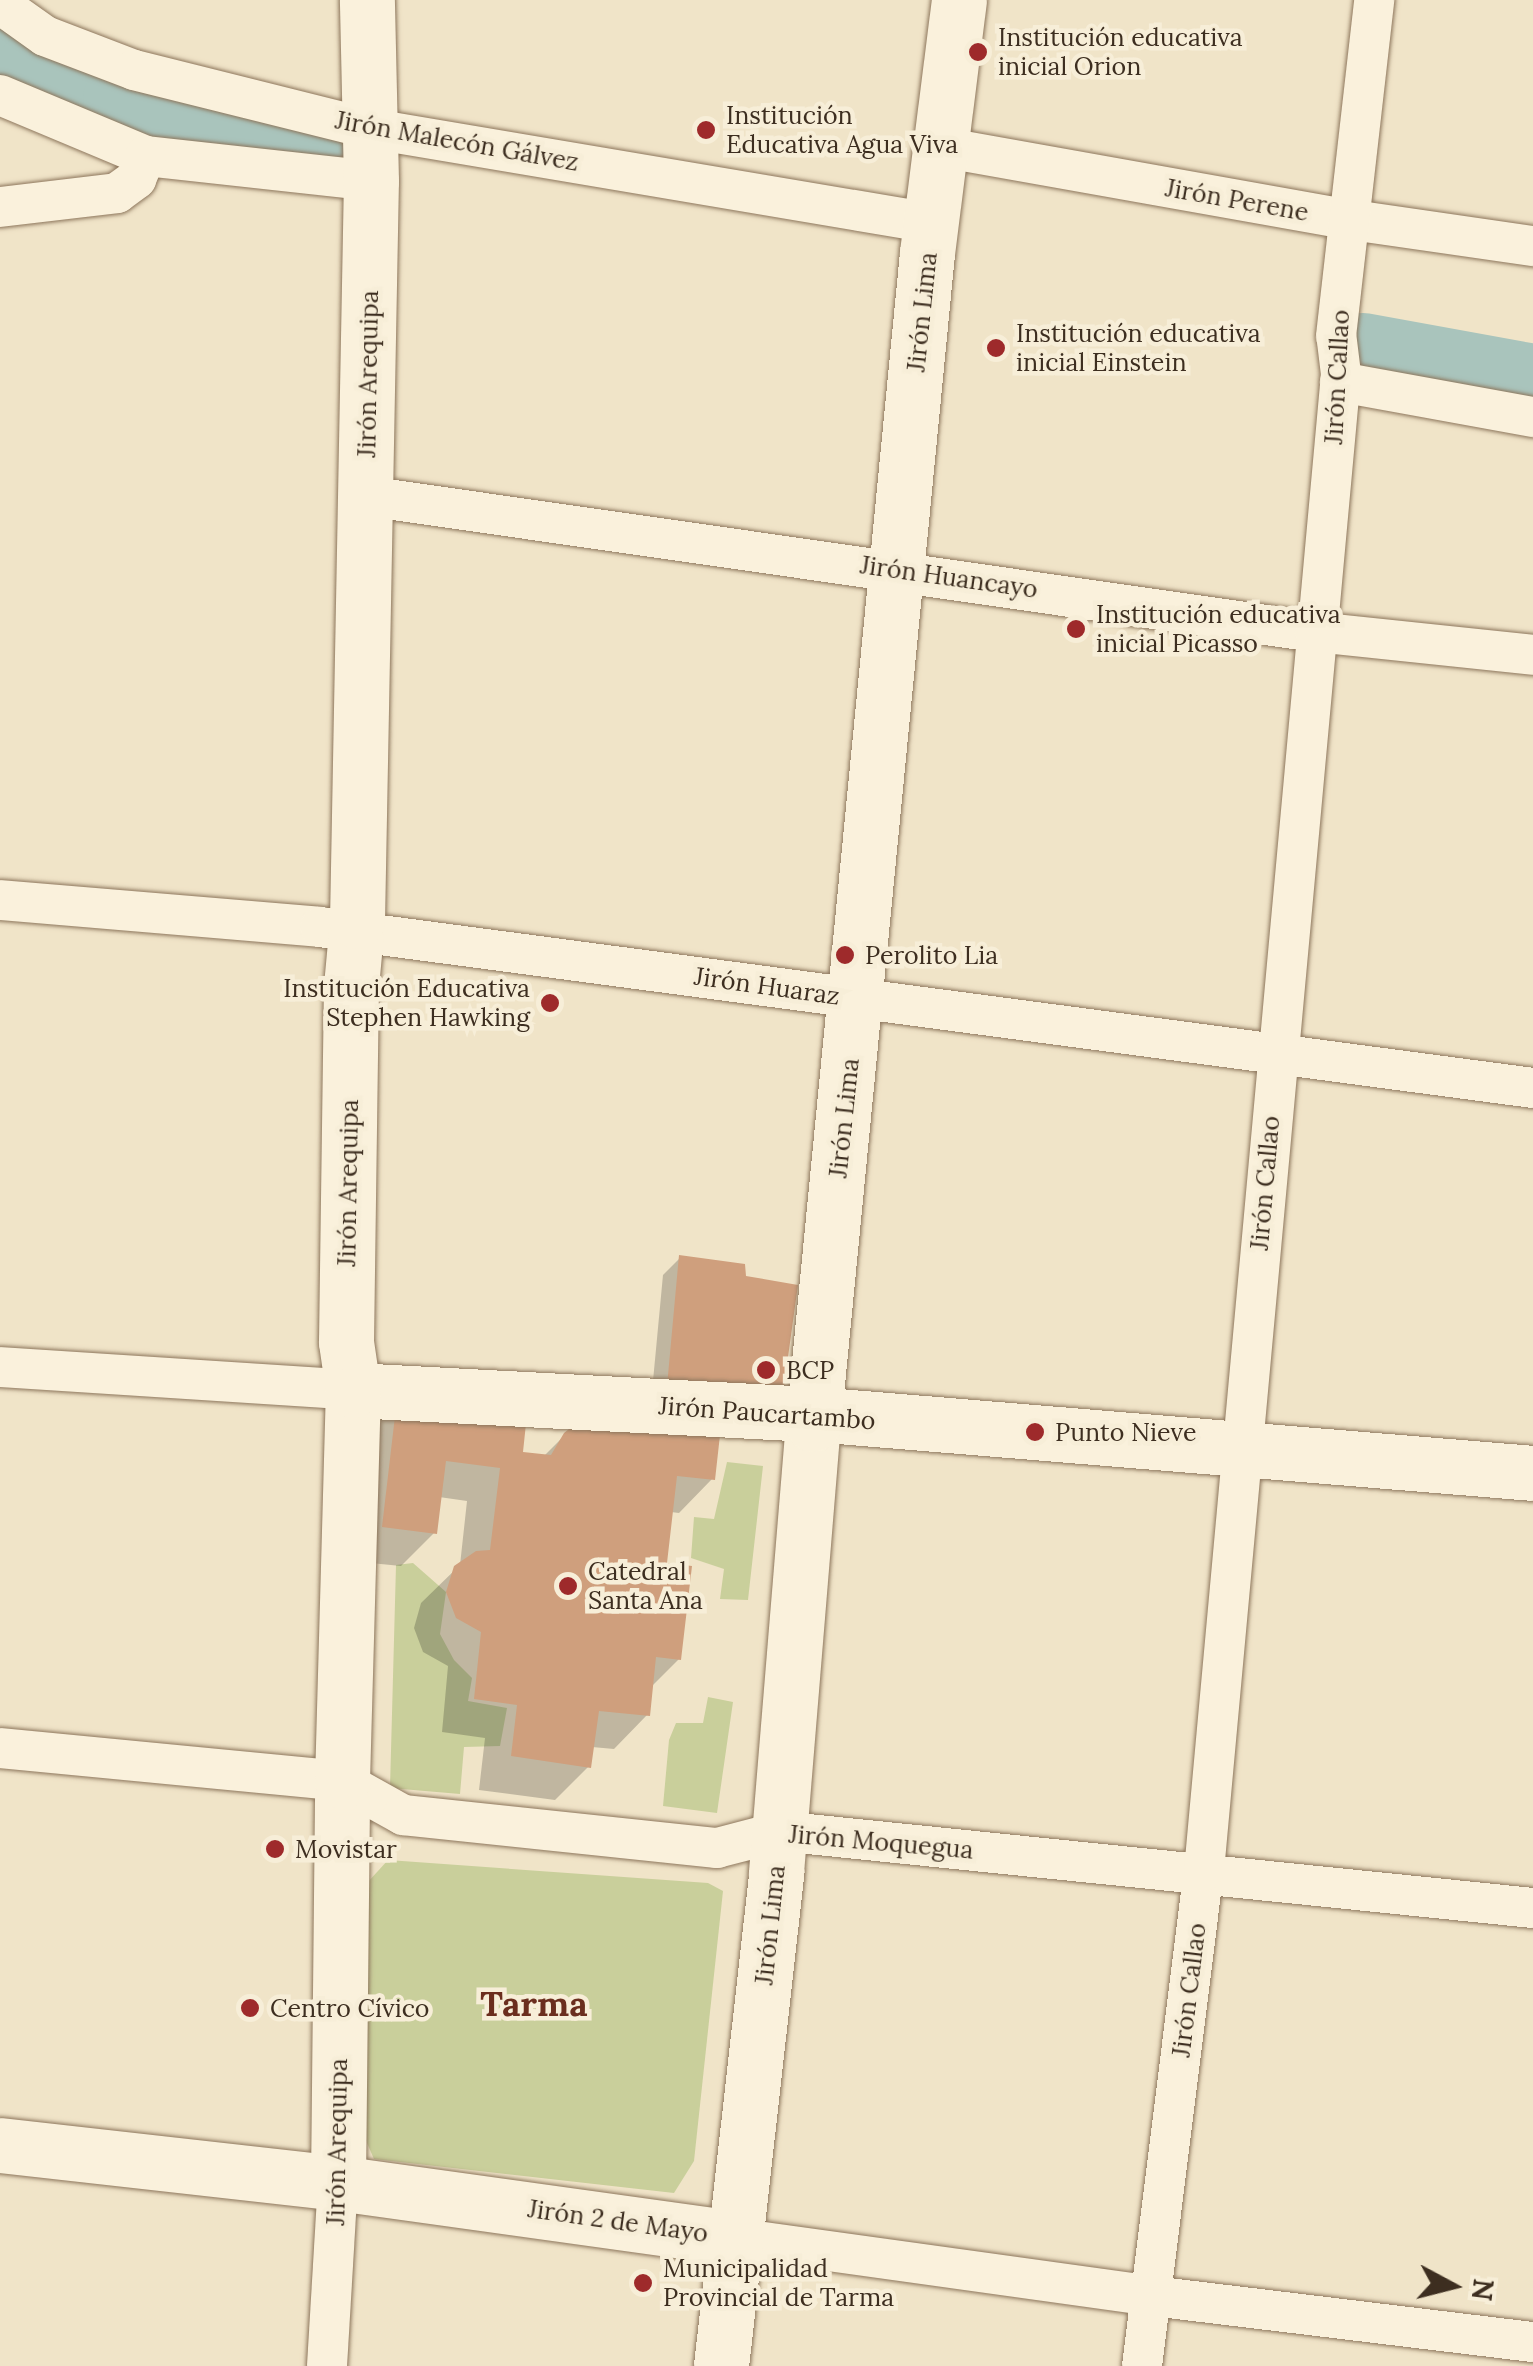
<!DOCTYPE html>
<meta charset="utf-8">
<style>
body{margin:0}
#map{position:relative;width:1533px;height:2366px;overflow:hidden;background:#f0e4c8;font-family:Lora,serif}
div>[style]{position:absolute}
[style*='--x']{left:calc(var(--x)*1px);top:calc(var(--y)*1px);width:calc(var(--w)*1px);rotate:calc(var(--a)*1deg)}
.green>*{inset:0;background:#c9cf9b}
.shadow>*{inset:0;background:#0003}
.river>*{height:70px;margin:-35px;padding:0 35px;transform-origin:35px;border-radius:35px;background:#a9c4bc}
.building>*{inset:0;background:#cf9f7d}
.roads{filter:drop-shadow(0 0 2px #8d765c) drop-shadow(0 0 2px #8d765c)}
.street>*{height:40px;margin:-20px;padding:0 20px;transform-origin:20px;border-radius:20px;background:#faf1dc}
.secondary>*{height:55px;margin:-27.5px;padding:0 27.5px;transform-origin:27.5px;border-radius:27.5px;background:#faf1dc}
.dots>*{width:28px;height:28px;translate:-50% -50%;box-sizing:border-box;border:5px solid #f7eed8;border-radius:50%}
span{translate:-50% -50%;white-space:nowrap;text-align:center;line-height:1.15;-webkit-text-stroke:9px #f7eed8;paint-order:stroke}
.poi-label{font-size:25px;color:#3d2e20}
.left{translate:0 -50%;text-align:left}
.right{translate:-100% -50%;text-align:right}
.street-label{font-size:25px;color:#3d2e20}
.district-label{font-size:35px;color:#6b2e1e;font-weight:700}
.north{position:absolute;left:1403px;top:2236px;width:100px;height:100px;-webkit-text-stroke:8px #f7eed8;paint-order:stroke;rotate:97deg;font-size:28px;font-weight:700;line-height:40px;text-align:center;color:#3d2e20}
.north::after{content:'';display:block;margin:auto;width:35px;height:45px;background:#3d2e20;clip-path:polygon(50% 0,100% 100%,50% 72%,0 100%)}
</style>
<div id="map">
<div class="green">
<div style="clip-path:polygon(727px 1462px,763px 1466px,748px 1600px,720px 1599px,724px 1569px,691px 1558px,694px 1517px,714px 1519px)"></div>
<div style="clip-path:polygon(413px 1563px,446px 1592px,440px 1634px,454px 1660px,472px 1678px,468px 1701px,507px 1708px,500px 1746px,464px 1747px,460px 1794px,390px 1788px,396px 1565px)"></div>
<div style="clip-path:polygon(708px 1697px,733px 1702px,717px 1813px,663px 1806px,669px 1740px,676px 1723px,703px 1723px)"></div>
<div style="clip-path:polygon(388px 1860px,708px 1883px,723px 1891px,694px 2161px,674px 2193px,374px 2159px,357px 2120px,367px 1883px)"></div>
</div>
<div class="shadow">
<div style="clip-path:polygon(680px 1258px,744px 1278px,651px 1402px,663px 1275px)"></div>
<div style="clip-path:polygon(398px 1401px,520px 1454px,543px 1457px,565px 1435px,712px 1479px,679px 1513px,671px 1512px,665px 1565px,679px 1659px,651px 1687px,647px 1715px,614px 1749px,592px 1747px,589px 1766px,555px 1800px,479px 1790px,485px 1738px,442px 1732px,448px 1666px,423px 1652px,414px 1628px,421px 1603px,460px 1565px,467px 1501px,439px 1497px,435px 1532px,401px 1566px,350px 1561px,364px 1435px)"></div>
</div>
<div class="river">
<div style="--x:0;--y:47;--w:38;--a:32"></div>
<div style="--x:32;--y:67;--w:92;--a:20.4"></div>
<div style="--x:118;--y:99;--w:209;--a:11.8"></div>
<div style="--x:1363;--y:348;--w:173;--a:10.3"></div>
</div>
<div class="building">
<div style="clip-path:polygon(679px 1255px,745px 1264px,746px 1276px,798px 1285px,783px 1393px,667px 1386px)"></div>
<div style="clip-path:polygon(397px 1399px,527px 1414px,523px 1452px,551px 1455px,564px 1433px,574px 1425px,721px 1426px,715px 1480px,677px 1476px,667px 1563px,692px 1566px,681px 1660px,656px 1657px,650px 1716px,599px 1711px,591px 1768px,511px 1756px,517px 1705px,474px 1699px,481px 1632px,456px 1618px,446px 1592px,454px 1566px,476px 1551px,490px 1550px,500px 1468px,446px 1461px,437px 1534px,382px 1527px)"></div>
</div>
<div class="roads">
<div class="street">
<div style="--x:0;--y:4;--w:55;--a:35.4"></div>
<div style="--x:45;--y:36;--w:95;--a:20.9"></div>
<div style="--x:134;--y:70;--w:240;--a:14"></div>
<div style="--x:367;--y:128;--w:572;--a:9.56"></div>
<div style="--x:0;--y:95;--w:158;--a:22.7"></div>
<div style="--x:146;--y:156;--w:226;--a:6.3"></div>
<div style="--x:941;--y:147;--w:417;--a:10.1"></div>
<div style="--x:1352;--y:220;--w:183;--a:8.2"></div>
<div style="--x:0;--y:207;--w:118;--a:-6.8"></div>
<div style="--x:117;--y:193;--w:24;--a:-36"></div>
<div style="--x:136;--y:179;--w:25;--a:-67"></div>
<div style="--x:1340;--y:382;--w:196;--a:10.3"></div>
<div style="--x:366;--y:496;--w:959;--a:8.16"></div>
<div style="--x:1315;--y:632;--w:219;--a:6"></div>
<div style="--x:0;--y:900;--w:321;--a:4.8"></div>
<div style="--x:320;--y:927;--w:1224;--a:7.56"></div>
<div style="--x:0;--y:1367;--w:354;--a:3.7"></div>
<div style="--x:0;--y:1748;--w:344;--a:5.5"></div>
<div style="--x:342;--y:1781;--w:70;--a:29.1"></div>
<div style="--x:403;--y:1815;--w:316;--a:6"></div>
<div style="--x:717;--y:1848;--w:64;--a:-14.5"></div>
<div style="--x:779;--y:1832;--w:29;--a:4"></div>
<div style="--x:808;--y:1834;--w:729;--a:5.83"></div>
<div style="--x:735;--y:2238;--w:421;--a:7.9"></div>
<div style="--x:1152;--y:2296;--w:384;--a:6.9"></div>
<div style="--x:327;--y:2366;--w:183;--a:-86.6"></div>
<div style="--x:1142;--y:2366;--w:499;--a:-82.9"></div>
<div style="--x:1204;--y:1871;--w:1503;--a:-84.77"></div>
<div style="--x:1341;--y:374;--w:38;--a:-97"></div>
<div style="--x:1336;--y:336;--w:338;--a:-83.5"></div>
</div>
<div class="secondary">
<div style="--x:353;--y:1390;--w:462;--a:3"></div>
<div style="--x:814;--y:1414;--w:721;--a:4.69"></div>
<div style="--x:0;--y:2145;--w:340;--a:6.4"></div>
<div style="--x:338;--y:2183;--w:401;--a:7.9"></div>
<div style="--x:338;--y:2183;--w:402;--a:-89.4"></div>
<div style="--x:342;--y:1781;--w:391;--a:-88.4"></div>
<div style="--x:353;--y:1390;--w:49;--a:-98.3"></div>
<div style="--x:346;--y:1342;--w:356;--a:-89.2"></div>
<div style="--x:351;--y:986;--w:65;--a:-84.7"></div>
<div style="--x:357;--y:921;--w:740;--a:-88.92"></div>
<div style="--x:371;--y:181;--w:181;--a:-91.3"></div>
<div style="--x:721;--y:2366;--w:497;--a:-83.6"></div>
<div style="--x:776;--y:1872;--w:450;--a:-85.3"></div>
<div style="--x:813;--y:1424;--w:1177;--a:-84.44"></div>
<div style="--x:927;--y:253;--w:255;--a:-82.8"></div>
</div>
</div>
<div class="dots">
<div style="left:978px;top:52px;background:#9e2a2b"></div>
<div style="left:706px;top:130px;background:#9e2a2b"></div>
<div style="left:996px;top:348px;background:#9e2a2b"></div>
<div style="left:1076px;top:629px;background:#9e2a2b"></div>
<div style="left:845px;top:955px;background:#9e2a2b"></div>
<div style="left:550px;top:1003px;background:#9e2a2b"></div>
<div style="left:766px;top:1370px;background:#9e2a2b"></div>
<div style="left:1035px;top:1432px;background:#9e2a2b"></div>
<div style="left:568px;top:1586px;background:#9e2a2b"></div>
<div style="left:275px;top:1849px;background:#9e2a2b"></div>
<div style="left:250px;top:2008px;background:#9e2a2b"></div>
<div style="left:643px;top:2283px;background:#9e2a2b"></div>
</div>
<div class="poi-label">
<span class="left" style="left:998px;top:52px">Institución educativa<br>inicial Orion</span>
<span class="left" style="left:726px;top:130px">Institución<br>Educativa Agua Viva</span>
<span class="left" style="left:1016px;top:348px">Institución educativa<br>inicial Einstein</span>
<span class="left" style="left:1096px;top:629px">Institución educativa<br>inicial Picasso</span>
<span class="left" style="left:865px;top:955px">Perolito Lia</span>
<span class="right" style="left:530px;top:1003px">Institución Educativa<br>Stephen Hawking</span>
<span class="left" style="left:786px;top:1370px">BCP</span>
<span class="left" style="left:1055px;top:1432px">Punto Nieve</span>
<span class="left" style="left:588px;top:1586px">Catedral<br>Santa Ana</span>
<span class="left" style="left:295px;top:1849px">Movistar</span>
<span class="left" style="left:270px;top:2008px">Centro Cívico</span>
<span class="left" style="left:663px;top:2283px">Municipalidad<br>Provincial de Tarma</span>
</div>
<div class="street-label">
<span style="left:457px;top:141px;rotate:10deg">Jirón Malecón Gálvez</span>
<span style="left:1237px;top:200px;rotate:10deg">Jirón Perene</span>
<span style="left:922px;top:312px;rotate:-84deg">Jirón Lima</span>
<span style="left:368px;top:374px;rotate:-89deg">Jirón Arequipa</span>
<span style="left:1337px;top:377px;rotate:-87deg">Jirón Callao</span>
<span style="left:949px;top:577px;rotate:8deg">Jirón Huancayo</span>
<span style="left:767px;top:986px;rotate:8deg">Jirón Huaraz</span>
<span style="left:844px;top:1118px;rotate:-84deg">Jirón Lima</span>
<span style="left:348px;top:1183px;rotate:-89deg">Jirón Arequipa</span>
<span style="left:1265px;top:1183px;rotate:-85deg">Jirón Callao</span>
<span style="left:767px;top:1413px;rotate:4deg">Jirón Paucartambo</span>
<span style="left:881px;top:1842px;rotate:5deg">Jirón Moquegua</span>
<span style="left:770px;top:1925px;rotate:-84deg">Jirón Lima</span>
<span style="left:1189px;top:1990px;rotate:-83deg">Jirón Callao</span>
<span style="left:337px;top:2142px;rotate:-89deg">Jirón Arequipa</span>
<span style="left:618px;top:2221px;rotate:8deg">Jirón 2 de Mayo</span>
</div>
<div class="district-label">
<span style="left:534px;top:2004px">Tarma</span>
</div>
<div class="north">N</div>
</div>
